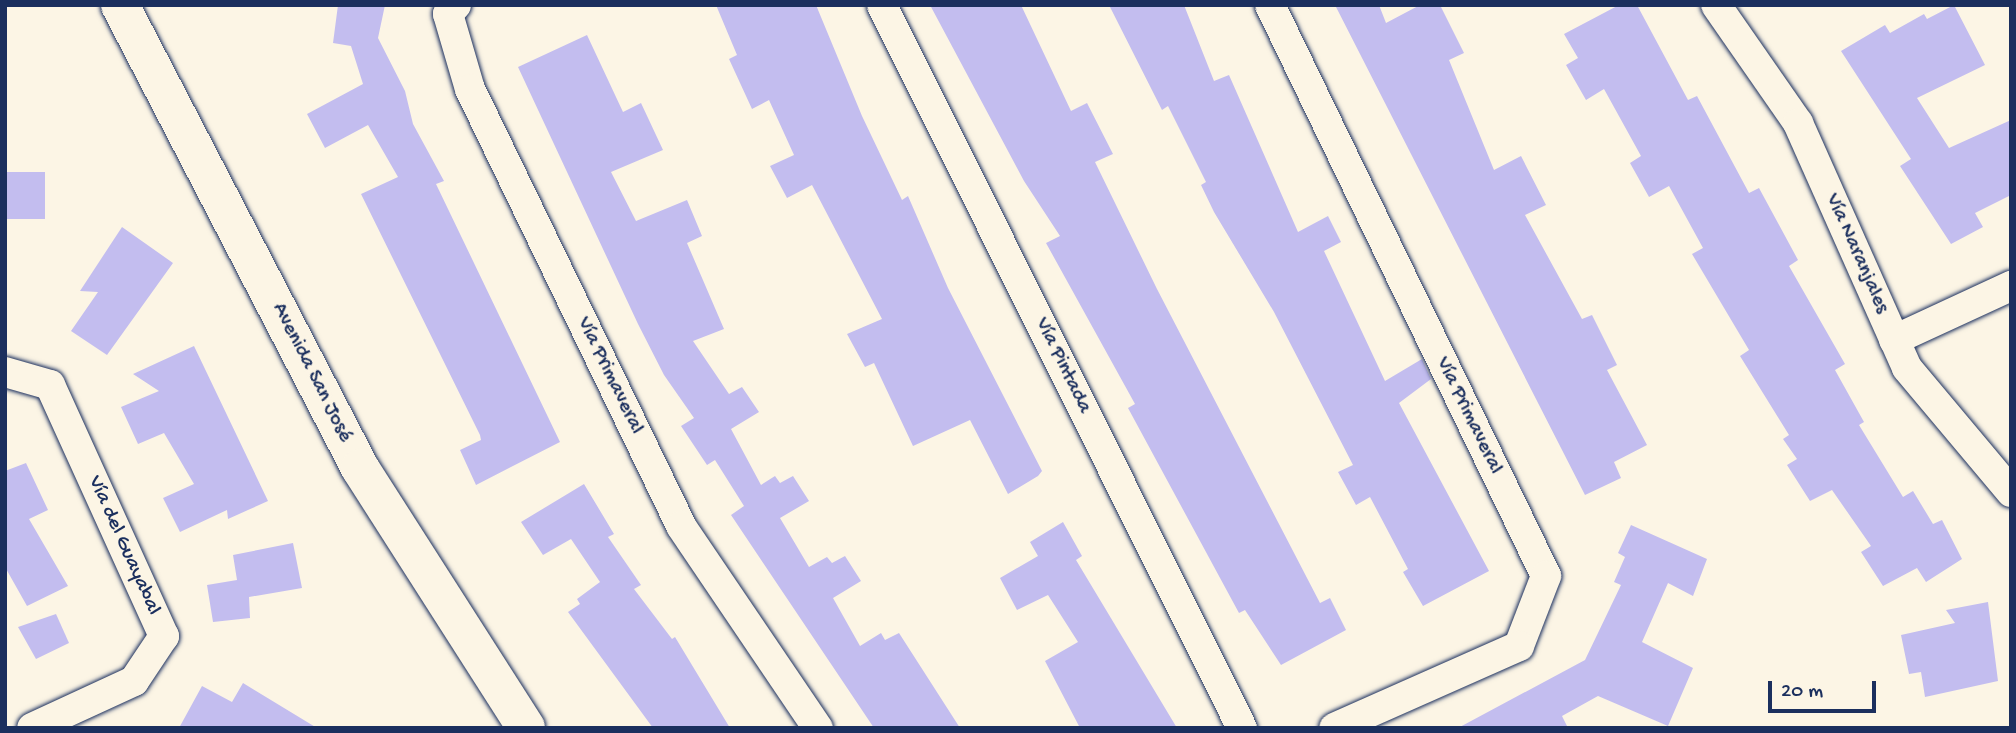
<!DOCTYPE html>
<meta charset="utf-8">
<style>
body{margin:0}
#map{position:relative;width:2016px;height:733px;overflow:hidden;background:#fcf5e5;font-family:"Gochi Hand",sans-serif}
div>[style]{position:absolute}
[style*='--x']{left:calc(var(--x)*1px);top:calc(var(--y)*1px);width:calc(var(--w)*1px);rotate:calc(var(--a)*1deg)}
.building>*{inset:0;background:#c3bdef;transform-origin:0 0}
.roads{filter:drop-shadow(0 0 2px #1b2f5e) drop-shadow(0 0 2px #1b2f5e)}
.street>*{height:30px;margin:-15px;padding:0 15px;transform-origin:15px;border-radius:15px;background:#fcf5e5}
.secondary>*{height:38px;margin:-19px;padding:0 19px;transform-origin:19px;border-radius:19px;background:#fcf5e5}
span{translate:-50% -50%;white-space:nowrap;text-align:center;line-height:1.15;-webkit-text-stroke:6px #fcf5e5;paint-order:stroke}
.street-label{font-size:21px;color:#1b2f5e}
.frame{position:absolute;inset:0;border:7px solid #1b2f5e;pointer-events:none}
.scale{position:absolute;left:1768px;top:681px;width:108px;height:32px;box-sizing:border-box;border:4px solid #1b2f5e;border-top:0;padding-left:9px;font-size:21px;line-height:24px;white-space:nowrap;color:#1b2f5e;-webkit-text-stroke:5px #fcf5e5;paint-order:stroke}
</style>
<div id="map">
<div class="building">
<div style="clip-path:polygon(338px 5px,385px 5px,378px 38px,405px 91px,413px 124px,444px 181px,436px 184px,560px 442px,476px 485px,460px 450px,481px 440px,480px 435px,361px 194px,398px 177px,368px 125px,325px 148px,307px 114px,363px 84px,351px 46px,333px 43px)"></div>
<div style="clip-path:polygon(716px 5px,816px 5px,862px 116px,902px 200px,908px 196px,948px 288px,1042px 471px,1038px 476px,1008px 494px,970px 420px,913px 446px,874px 363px,865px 367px,847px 334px,882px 319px,812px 185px,787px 198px,770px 166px,794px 155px,769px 100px,752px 109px,729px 59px,737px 55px)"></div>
<div style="clip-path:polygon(930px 5px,1021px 5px,1071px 111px,1087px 103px,1113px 154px,1095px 162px,1157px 289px,1320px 603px,1330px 598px,1346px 630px,1281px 665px,1245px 610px,1239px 613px,1128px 408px,1135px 404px,1046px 243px,1060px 236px,1024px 181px)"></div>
<div style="clip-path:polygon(1109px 5px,1184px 5px,1214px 81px,1229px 75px,1298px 232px,1328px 216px,1341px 242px,1324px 251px,1385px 381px,1422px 359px,1431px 379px,1399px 403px,1489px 571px,1423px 606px,1403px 572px,1408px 569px,1370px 497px,1356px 505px,1338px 472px,1353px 465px,1274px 312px,1214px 212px,1201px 185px,1206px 182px,1168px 106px,1162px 110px)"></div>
<div style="clip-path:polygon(1335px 5px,1379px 5px,1386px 23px,1420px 5px,1440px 5px,1464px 53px,1449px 60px,1494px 170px,1521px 156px,1546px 205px,1525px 215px,1582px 319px,1592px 315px,1617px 365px,1607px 370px,1647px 445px,1614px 462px,1621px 478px,1585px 495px)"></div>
<div style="clip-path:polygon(1619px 5px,1637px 5px,1688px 100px,1697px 96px,1749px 193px,1759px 188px,1798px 260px,1789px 266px,1845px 364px,1835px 370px,1864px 422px,1859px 425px,1903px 497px,1913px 491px,1933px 524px,1942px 520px,1962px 559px,1926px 582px,1917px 568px,1883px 586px,1861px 552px,1871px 546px,1832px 490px,1810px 501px,1787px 465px,1797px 459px,1783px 439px,1789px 435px,1740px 356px,1749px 350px,1692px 254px,1703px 248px,1669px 186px,1649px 197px,1630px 163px,1641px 156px,1604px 89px,1586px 100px,1566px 65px,1578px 58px,1564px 34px)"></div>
<div style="clip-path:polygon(1954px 5px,1985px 65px,1917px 98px,1949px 148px,2011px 120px,2011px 195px,1975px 213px,1983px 227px,1951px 244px,1900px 166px,1911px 159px,1841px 51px,1885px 25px,1890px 33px,1924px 14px,1927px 19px)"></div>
<div style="clip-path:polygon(587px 35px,623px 112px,641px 103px,663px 150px,611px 172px,636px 221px,687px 200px,702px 236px,687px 243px,724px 329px,693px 341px,729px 394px,742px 387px,759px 412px,731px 429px,761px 485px,775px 476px,780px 483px,793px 476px,809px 501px,780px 518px,809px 567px,827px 557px,832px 563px,845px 556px,861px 581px,833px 598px,860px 646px,881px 633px,885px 640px,899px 633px,960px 728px,874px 728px,731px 515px,744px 506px,715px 460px,707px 465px,681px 426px,694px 418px,664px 375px,638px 324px,518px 67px)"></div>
<div style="left:45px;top:172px;width:47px;height:40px;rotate:90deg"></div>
<div style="clip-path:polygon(122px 227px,173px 263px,107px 355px,71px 331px,98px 292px,80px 291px)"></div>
<div style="clip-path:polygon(194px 346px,268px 501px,228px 519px,227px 510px,180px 532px,163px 498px,194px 484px,164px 433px,138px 444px,121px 407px,159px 391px,133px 374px)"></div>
<div style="clip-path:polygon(26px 463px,48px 510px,29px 519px,68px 586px,27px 606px,5px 567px,5px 471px)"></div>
<div style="clip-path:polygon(584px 484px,614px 534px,608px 537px,641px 585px,634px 589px,672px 639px,675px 637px,730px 728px,653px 728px,568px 612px,580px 604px,577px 599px,600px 582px,571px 539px,543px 555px,521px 522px)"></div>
<div style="clip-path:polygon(1063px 522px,1082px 556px,1076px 560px,1177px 728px,1080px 728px,1045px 661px,1078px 642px,1048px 595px,1017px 610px,1000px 578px,1038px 556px,1030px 542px)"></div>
<div style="clip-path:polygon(1631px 525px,1707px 559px,1693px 596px,1668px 583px,1642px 642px,1693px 668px,1668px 726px,1598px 696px,1562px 716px,1568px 728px,1458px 728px,1585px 660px,1621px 585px,1614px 582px,1625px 557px,1618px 553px)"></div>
<div style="clip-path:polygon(293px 543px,302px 588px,249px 597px,250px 618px,213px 622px,207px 585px,237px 580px,233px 555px)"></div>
<div style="clip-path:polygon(1988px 602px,1998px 681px,1925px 697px,1921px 672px,1909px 674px,1901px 635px,1955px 623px,1946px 610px)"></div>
<div style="clip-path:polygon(56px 614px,69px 643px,36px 659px,18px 627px)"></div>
<div style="clip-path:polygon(243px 683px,317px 728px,179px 728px,202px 686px,232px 702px)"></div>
</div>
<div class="roads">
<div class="street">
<div style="--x:456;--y:5;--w:12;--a:132"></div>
<div style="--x:448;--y:14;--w:78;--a:73.7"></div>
<div style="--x:470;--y:89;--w:485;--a:64.2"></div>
<div style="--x:681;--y:526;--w:244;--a:55.9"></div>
<div style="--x:882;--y:5;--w:808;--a:63.53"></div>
<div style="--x:1270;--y:5;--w:634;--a:64.2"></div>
<div style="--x:1546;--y:576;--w:75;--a:111.1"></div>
<div style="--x:1519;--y:646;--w:202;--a:156.1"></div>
<div style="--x:1716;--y:5;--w:144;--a:55.2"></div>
<div style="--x:1798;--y:123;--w:268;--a:66"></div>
<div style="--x:1907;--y:368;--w:162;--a:50"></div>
<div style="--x:1894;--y:340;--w:129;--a:-24.8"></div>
<div style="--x:5;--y:372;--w:47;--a:16.1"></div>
<div style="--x:50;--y:385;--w:276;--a:65.6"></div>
<div style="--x:164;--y:636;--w:54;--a:123.7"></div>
<div style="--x:134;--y:681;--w:112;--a:155.3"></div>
</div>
<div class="secondary">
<div style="--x:120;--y:5;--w:522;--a:62.6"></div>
<div style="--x:360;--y:468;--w:308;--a:57.4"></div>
</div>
</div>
<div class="street-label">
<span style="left:1856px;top:254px;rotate:66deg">Vía Naranjales</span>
<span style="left:1062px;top:366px;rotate:64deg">Vía Pintada</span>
<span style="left:311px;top:373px;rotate:63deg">Avenida San José</span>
<span style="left:609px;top:376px;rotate:64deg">Vía Primaveral</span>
<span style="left:1468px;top:416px;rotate:64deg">Vía Primaveral</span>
<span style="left:123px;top:546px;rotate:66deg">Vía del Guayabal</span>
</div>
<div class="frame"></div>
<div class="scale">20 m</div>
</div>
